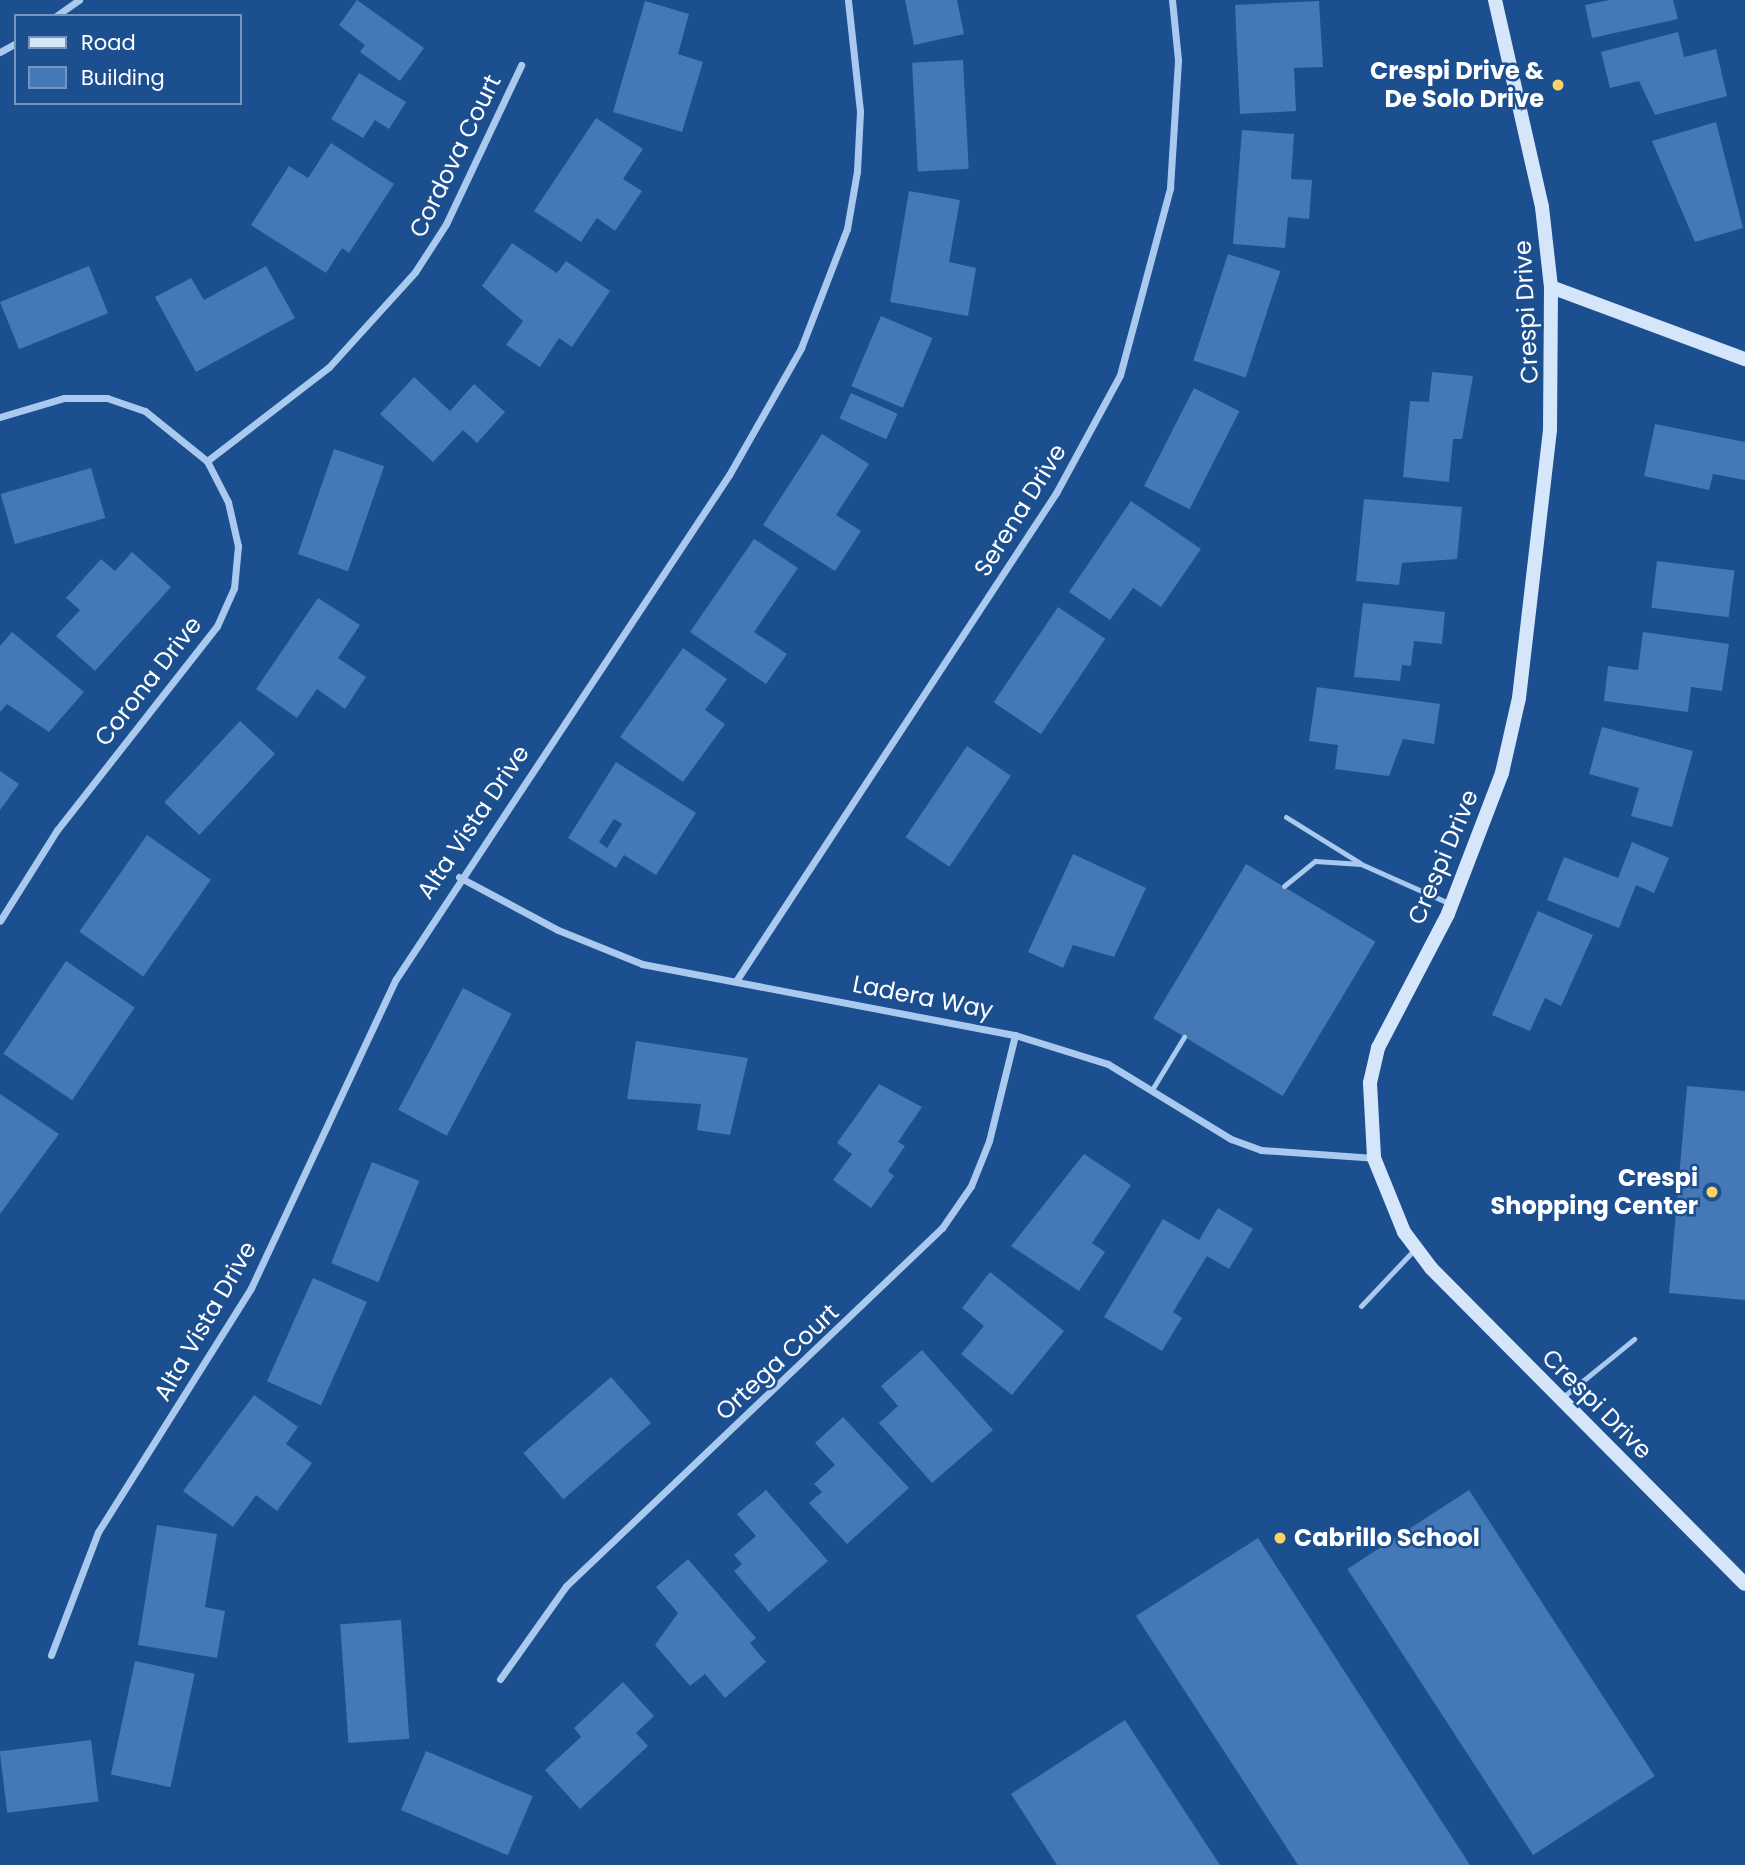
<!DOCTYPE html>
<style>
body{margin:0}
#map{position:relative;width:1745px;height:1865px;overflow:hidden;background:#1b4f8f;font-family:Poppins,sans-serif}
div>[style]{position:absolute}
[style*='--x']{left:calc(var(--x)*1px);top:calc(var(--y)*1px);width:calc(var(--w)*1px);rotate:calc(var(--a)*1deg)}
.building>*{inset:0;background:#4478b7;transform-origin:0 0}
.lane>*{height:5px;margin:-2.5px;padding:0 2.5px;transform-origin:2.5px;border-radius:2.5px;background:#a9c9ee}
.street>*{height:7px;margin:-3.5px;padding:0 3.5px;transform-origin:3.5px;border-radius:3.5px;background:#a9c9ee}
.secondary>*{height:14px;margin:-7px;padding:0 7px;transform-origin:7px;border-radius:7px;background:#d6e6fa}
.dots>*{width:19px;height:19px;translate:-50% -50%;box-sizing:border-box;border:4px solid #1b4f8f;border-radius:50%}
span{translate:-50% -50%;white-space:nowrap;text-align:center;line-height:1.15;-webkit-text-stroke:5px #1b4f8f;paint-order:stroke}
.poi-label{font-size:24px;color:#fff;font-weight:700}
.right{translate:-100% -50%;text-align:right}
.left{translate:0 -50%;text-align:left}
.street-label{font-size:24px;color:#fff}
.legend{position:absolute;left:14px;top:14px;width:228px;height:91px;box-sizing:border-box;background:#1b4f8f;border:2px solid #7695bc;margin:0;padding:9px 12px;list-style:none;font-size:21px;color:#fff}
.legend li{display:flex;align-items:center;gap:14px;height:35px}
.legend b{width:35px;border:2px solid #7695bc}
</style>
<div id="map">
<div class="building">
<div style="clip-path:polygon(357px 0,424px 48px,400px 81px,360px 52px,365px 45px,339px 25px)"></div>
<div style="clip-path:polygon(905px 0,957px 0,964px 34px,914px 45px)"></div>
<div style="clip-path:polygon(1609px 0,1673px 0,1678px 19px,1592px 38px,1585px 5px)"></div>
<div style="clip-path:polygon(645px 1px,689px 14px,678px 54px,703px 62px,682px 132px,613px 112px)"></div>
<div style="clip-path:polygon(1319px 1px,1323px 67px,1294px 68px,1296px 111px,1240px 114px,1235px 5px)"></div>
<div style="clip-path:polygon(1678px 32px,1684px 57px,1716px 49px,1727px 96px,1655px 115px,1639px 81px,1610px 88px,1601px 52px)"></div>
<div style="left:963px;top:60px;width:109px;height:51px;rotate:87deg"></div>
<div style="clip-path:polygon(359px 73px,406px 102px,389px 129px,375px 120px,363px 138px,331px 119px)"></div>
<div style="clip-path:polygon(596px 118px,643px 149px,623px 179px,642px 191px,615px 231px,597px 218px,581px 242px,534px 211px)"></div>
<div style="clip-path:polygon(1716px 122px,1743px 228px,1695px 242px,1652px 141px)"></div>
<div style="clip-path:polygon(1242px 130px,1294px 134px,1291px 179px,1312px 180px,1309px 219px,1288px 217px,1285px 248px,1233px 244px)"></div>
<div style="clip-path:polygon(331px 143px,394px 184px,349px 253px,342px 248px,326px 273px,251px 225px,289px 166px,308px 178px)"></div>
<div style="clip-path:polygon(909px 191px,960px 200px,949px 262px,976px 268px,968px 316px,890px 302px)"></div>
<div style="clip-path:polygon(512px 243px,557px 273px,566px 261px,610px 291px,572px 347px,559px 338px,540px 367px,506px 345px,523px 321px,482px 286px)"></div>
<div style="left:1228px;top:254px;width:55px;height:112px;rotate:18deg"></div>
<div style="left:89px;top:266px;width:51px;height:96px;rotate:68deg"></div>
<div style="clip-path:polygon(266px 266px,295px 318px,196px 372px,155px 297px,191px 278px,204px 300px)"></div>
<div style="left:881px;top:316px;width:56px;height:76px;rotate:23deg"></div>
<div style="clip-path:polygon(1432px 372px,1473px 376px,1462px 439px,1453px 439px,1449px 482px,1403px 477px,1410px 401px,1429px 402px)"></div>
<div style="clip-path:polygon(414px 377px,450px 411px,474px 384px,505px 412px,477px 443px,463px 430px,433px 462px,380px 414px)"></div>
<div style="left:1194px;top:388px;width:51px;height:110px;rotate:27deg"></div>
<div style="left:851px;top:393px;width:51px;height:28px;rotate:24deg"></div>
<div style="clip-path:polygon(1655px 424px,1745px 442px,1745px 480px,1713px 474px,1709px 490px,1644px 476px)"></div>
<div style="clip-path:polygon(822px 434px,869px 464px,836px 515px,861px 531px,835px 571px,763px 525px)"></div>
<div style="left:334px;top:449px;width:53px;height:111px;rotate:19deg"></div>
<div style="left:91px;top:468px;width:52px;height:94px;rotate:74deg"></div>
<div style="clip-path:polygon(1364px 499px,1462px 507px,1457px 559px,1402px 563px,1399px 585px,1356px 581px)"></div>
<div style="clip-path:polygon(1131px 501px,1201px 549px,1161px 607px,1133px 588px,1110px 620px,1069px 592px)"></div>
<div style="clip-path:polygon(754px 539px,798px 568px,754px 632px,787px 654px,766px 684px,690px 632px)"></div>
<div style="clip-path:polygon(132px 552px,171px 587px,95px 671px,56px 636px,80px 610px,66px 598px,101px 559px,115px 571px)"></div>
<div style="left:1657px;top:561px;width:78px;height:47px;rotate:7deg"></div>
<div style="clip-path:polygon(318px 598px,360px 625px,338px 658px,366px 677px,345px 709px,317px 689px,297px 718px,256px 689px)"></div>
<div style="clip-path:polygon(1363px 603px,1445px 612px,1442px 644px,1414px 641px,1411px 666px,1402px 665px,1400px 681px,1354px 677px)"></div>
<div style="left:1058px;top:607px;width:57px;height:115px;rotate:34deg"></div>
<div style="clip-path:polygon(12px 632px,84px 692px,49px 732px,7px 704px,0 712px,0 646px)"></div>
<div style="clip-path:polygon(1643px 632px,1729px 644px,1722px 691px,1691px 687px,1688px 712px,1604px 701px,1608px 666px,1638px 670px)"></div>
<div style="clip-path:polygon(683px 648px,727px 679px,705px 710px,725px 724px,683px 782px,620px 737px)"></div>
<div style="clip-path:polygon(1317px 687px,1440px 704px,1434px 744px,1403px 739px,1389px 776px,1335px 769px,1338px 745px,1309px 741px)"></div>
<div style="left:240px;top:721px;width:48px;height:111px;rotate:43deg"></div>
<div style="clip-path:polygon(1602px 727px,1693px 751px,1672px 827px,1631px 816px,1639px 788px,1589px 774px)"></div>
<div style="left:967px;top:746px;width:53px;height:110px;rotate:34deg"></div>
<div style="clip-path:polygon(evenodd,616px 762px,696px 813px,656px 875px,624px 855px,616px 868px,568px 838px,616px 762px,614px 819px,622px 824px,607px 848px,599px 842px,614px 819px)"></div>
<div style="clip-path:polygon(0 771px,19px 784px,0 810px)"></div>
<div style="left:147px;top:835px;width:78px;height:118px;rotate:35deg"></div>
<div style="clip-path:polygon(1632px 842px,1669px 858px,1654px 893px,1636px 885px,1619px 928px,1547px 900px,1564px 857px,1618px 878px)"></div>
<div style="clip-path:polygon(1073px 854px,1146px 888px,1114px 957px,1073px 945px,1063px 968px,1028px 952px)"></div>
<div style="left:1246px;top:864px;width:151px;height:180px;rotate:31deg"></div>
<div style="clip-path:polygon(1538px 911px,1593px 935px,1561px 1006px,1545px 998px,1530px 1031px,1492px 1015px)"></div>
<div style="left:66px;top:961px;width:83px;height:112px;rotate:34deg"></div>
<div style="left:463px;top:988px;width:55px;height:138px;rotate:28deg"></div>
<div style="clip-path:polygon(636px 1041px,748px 1058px,730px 1135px,697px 1130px,701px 1104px,627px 1099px)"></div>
<div style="clip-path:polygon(879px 1084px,922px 1107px,898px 1142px,905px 1146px,888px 1171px,894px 1176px,871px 1208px,833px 1180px,852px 1154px,837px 1143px)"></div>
<div style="clip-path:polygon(1687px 1086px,1745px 1091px,1745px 1300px,1669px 1293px)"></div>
<div style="clip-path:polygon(0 1094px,59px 1134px,0 1214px)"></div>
<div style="clip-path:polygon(1084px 1154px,1131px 1185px,1092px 1243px,1105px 1252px,1079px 1291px,1011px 1246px)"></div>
<div style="left:372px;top:1162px;width:51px;height:109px;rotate:22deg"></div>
<div style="clip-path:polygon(1218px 1208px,1253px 1229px,1229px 1269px,1207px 1256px,1173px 1312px,1182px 1318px,1162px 1351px,1104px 1317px,1163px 1219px,1199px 1240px)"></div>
<div style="clip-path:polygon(990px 1272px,1064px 1331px,1012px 1395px,961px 1354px,984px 1326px,962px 1308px)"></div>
<div style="left:313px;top:1278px;width:59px;height:113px;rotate:24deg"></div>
<div style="clip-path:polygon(922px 1350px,993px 1430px,932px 1483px,879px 1423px,898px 1406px,881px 1386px)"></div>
<div style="left:611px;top:1377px;width:61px;height:116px;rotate:49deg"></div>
<div style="clip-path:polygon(254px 1395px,298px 1427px,286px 1444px,312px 1463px,277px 1511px,256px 1495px,233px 1527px,183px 1491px)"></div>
<div style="clip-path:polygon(843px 1417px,909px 1488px,847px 1544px,809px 1503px,822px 1492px,814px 1484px,835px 1465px,815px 1443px)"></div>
<div style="clip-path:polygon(766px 1490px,828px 1561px,769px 1612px,734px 1571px,742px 1564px,734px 1555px,756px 1536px,737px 1514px)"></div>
<div style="left:1469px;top:1490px;width:341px;height:145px;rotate:57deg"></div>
<div style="clip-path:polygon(157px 1525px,217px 1534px,205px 1607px,225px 1611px,217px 1658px,138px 1645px)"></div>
<div style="clip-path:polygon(1258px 1538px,1470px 1865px,1298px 1865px,1136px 1616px)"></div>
<div style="clip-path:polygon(688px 1559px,756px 1638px,750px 1643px,766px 1662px,725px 1698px,705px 1674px,690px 1686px,655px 1645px,678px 1613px,656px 1587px)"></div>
<div style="left:401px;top:1620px;width:119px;height:61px;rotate:86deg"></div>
<div style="left:135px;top:1661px;width:61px;height:116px;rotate:12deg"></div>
<div style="clip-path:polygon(623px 1682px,654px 1716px,636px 1733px,648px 1746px,580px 1809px,545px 1770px,581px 1737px,574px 1728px)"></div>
<div style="clip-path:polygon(1125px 1720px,1220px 1865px,1057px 1865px,1011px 1794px)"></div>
<div style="left:91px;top:1740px;width:62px;height:92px;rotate:83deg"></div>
<div style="left:426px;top:1751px;width:116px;height:64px;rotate:23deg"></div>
</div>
<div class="lane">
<div style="--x:1286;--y:817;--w:87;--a:31.9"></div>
<div style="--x:1284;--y:886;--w:40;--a:-39"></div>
<div style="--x:1315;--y:861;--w:46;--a:3.7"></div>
<div style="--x:1361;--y:864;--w:98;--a:24"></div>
<div style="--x:1153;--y:1088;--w:60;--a:-58.7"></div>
<div style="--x:1361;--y:1306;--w:77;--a:-46.6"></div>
<div style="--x:1563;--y:1397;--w:92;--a:-39.2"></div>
</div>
<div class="street">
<div style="--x:56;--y:16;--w:28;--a:-35"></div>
<div style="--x:0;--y:52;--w:18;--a:-29"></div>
<div style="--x:0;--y:417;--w:67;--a:-16.5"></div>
<div style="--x:64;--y:398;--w:43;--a:0"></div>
<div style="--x:107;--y:398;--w:40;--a:18.9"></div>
<div style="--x:145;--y:411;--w:80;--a:38.9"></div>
<div style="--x:207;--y:461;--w:46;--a:62.9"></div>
<div style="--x:228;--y:502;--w:45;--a:77.2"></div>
<div style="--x:238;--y:546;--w:42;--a:95.4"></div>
<div style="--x:234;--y:588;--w:42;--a:114.1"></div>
<div style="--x:217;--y:626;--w:259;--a:128.1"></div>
<div style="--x:57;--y:830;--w:107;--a:122.1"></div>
<div style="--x:207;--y:461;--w:154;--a:-37.6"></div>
<div style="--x:329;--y:367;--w:128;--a:-47.8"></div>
<div style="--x:415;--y:272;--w:57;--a:-57.1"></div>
<div style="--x:446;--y:224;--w:176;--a:-64.7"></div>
<div style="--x:459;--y:877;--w:112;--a:28.2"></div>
<div style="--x:558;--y:930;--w:91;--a:22"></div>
<div style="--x:642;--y:964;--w:380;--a:10.8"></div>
<div style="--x:1015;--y:1035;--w:97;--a:17.3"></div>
<div style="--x:1108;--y:1064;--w:144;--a:31.4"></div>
<div style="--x:1231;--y:1139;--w:32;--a:20"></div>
<div style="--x:1261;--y:1150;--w:113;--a:4"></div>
<div style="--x:736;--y:981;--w:584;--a:-56.75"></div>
<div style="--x:1056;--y:493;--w:134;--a:-61.5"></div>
<div style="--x:1120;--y:375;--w:194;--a:-75"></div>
<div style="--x:1170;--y:188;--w:128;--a:-86.4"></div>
<div style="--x:1178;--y:60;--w:60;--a:-95.7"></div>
<div style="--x:51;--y:1655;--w:132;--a:-69.1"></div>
<div style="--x:98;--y:1532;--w:288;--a:-57.9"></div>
<div style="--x:251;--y:1288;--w:341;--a:-64.9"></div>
<div style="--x:396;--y:979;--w:604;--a:-56.55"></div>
<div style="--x:729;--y:475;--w:146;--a:-60.4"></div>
<div style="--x:801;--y:348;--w:128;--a:-68.9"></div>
<div style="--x:847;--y:229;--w:59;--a:-80.2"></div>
<div style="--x:857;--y:171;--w:60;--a:-87.1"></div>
<div style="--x:860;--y:111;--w:112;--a:-96.2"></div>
<div style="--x:500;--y:1679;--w:114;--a:-54.6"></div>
<div style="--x:566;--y:1586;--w:519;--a:-43.6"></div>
<div style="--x:942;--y:1228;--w:51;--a:-55.4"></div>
<div style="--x:971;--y:1186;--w:48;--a:-68.2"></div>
<div style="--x:989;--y:1141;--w:109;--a:-76.2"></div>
</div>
<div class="secondary">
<div style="--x:1495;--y:0;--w:212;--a:77.2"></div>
<div style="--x:1542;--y:207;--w:81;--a:83.6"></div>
<div style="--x:1551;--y:287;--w:143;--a:90.4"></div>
<div style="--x:1550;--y:430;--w:270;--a:96.6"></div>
<div style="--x:1519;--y:698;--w:77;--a:102.8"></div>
<div style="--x:1502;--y:773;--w:151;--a:111"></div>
<div style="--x:1448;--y:914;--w:151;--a:117.6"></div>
<div style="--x:1378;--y:1048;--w:36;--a:103"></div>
<div style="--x:1370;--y:1083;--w:75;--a:86.9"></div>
<div style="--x:1374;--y:1158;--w:80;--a:67.9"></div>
<div style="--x:1404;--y:1232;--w:45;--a:53.1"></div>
<div style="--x:1431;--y:1268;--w:445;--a:45.2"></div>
<div style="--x:1551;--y:287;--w:207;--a:20.4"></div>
</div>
<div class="dots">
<div style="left:1558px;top:85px;background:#ffd166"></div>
<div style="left:1712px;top:1192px;background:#ffd166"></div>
<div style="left:1280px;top:1538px;background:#ffd166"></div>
</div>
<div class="poi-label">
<span class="right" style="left:1544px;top:85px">Crespi Drive &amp;<br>De Solo Drive</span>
<span class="right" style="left:1698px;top:1192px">Crespi<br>Shopping Center</span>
<span class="left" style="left:1294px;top:1538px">Cabrillo School</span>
</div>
<div class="street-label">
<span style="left:455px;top:156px;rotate:-64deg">Cordova Court</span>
<span style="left:1526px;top:312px;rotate:-93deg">Crespi Drive</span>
<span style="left:1020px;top:510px;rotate:-58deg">Serena Drive</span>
<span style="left:148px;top:681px;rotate:-52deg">Corona Drive</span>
<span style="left:473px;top:822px;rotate:-56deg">Alta Vista Drive</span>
<span style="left:1443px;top:857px;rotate:-67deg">Crespi Drive</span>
<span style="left:923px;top:997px;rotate:11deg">Ladera Way</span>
<span style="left:205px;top:1321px;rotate:-60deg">Alta Vista Drive</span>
<span style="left:777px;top:1362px;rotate:-43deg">Ortega Court</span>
<span style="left:1597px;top:1404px;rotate:45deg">Crespi Drive</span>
</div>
<ul class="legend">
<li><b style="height:9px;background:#d6e6fa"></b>Road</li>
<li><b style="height:19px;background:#4478b7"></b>Building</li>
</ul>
</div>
